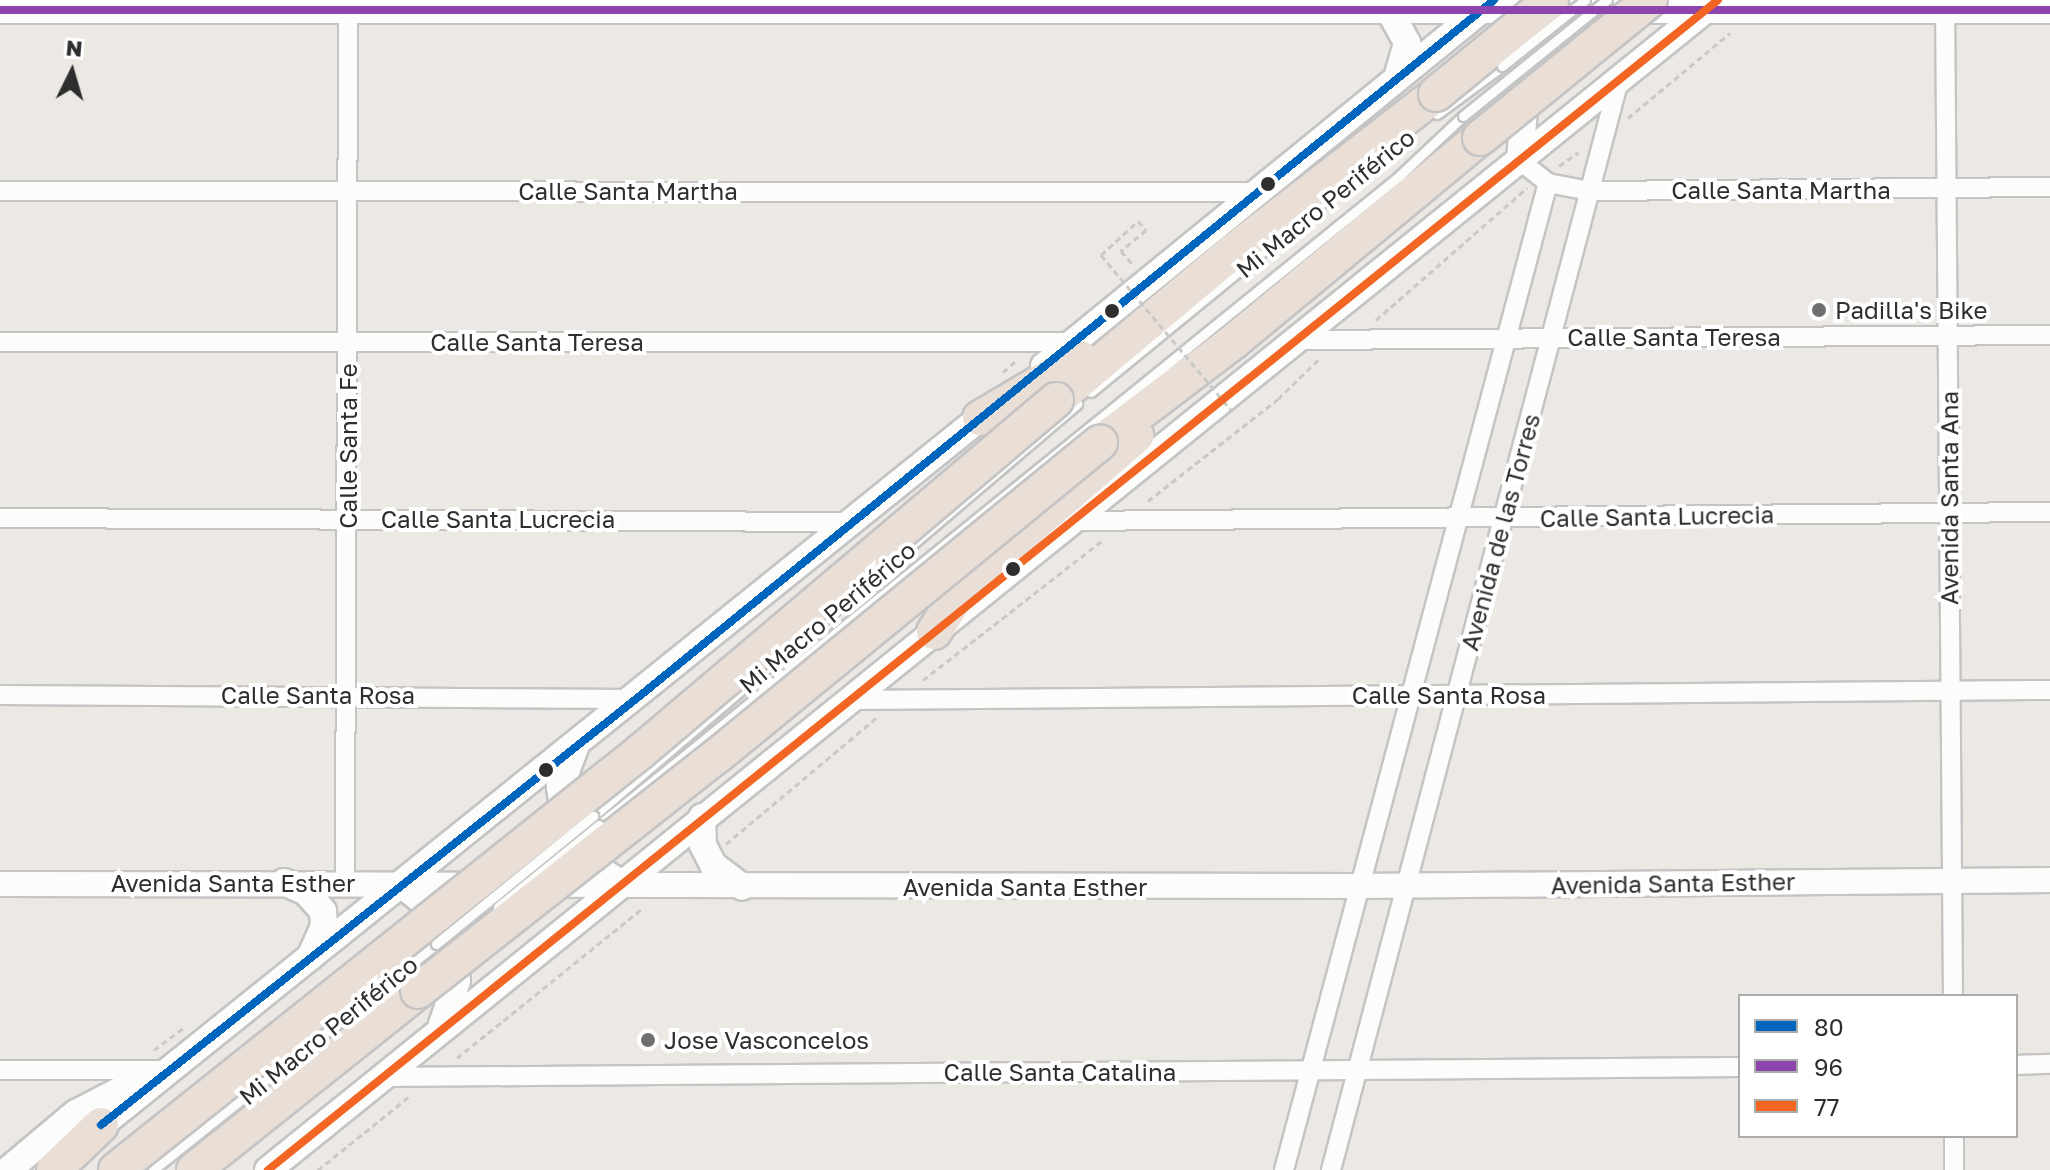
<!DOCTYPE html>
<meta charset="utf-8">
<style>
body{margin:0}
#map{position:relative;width:2050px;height:1170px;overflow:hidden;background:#ece8e4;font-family:"Golos Text",sans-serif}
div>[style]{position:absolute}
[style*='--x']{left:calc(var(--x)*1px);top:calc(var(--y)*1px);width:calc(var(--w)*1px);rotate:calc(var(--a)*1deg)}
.path>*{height:3px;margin-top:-1.5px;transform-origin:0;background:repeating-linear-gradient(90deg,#c9c9c8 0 6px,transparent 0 10px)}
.roads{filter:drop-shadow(2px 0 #c5c4c5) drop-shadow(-2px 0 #c5c4c5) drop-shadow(0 2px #c5c4c5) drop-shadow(0 -2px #c5c4c5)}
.service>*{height:9px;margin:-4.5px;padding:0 4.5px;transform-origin:4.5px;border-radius:4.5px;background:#fcfcfb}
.minor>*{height:18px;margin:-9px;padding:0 9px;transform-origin:9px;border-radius:9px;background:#fcfcfb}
.tertiary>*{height:24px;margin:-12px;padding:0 12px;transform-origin:12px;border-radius:12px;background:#fcfcfb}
.secondary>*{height:26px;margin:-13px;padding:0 13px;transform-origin:13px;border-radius:13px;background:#fcfcfb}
.motorway>*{height:34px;margin:-17px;padding:0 17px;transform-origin:17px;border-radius:17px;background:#eadfd6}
.path-bridge>*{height:3px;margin-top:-1.5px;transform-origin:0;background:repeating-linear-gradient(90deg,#c9c9c8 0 6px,transparent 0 10px)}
.bridges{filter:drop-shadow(2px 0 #c5c4c5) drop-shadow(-2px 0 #c5c4c5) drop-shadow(0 2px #c5c4c5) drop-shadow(0 -2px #c5c4c5)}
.service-bridge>*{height:9px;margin:-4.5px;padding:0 4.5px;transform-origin:4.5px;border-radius:4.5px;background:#fcfcfb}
.motorway-bridge>*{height:34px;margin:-17px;padding:0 17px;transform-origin:17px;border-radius:17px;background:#eadfd6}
.bus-1>*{height:8px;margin:-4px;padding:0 4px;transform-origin:4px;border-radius:4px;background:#0065bd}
.bus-2>*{height:8px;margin:-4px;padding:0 4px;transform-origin:4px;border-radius:4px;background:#8e44ad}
.bus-3>*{height:8px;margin:-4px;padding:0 4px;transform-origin:4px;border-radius:4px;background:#f26522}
.dots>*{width:22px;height:22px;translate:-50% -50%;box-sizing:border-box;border:4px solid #fff;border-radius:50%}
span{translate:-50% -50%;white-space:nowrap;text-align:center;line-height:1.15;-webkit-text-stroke:8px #fff;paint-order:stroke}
.street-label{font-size:24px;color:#2e2e2e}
.poi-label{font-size:24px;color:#2e2e2e}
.left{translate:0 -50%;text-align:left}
.legend{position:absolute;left:1738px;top:994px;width:280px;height:144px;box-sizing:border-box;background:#fff;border:2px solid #ababab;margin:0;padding:10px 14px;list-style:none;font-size:24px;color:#2e2e2e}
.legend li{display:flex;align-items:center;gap:16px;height:40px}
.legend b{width:40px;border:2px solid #ababab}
.north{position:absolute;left:32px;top:32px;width:80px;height:80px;-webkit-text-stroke:6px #fff;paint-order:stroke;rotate:5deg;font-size:22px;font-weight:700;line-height:32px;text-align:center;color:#2e2e2e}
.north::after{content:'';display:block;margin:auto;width:28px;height:36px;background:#2e2e2e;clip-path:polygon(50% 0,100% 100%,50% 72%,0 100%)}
</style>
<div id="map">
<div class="path">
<i style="--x:1628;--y:118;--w:133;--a:-39.8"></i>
<i style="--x:1559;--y:166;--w:24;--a:-35"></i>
<i style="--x:1101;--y:255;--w:50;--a:-42.6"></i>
<i style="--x:1138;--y:221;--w:12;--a:48"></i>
<i style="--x:1146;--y:230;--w:33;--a:140"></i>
<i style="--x:1121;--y:251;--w:18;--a:49"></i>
<i style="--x:1376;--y:320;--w:201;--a:-41.2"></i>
<i style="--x:1003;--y:372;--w:16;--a:-40"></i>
<i style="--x:1148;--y:501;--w:165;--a:-38.1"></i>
<i style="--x:1278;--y:399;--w:59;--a:-44.3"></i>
<i style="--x:923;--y:680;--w:228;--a:-37.9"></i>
<i style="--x:726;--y:844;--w:196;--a:-40"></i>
<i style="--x:154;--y:1050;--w:40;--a:-37"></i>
<i style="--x:457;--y:1058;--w:240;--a:-38.9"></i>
<i style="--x:318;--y:1170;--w:119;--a:-38.9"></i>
</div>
<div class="roads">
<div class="service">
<i style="--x:1437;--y:114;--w:81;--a:-36.4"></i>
<i style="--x:1091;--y:392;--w:297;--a:-39.3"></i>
<i style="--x:593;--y:816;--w:636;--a:-40.41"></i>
<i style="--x:599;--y:825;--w:1029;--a:-39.04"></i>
<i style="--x:1398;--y:177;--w:89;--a:-43.2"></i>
<i style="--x:153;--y:1170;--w:362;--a:-38.6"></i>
</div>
<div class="minor">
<i style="--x:1945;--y:0;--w:996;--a:89.54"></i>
<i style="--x:1520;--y:161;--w:36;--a:38"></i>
<i style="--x:1548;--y:183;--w:43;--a:10.8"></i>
<i style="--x:1590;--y:191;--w:460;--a:-0.5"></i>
<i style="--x:0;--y:191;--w:1256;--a:0.05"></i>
<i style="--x:1298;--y:340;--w:752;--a:-0.38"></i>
<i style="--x:0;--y:342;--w:1074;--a:0"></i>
<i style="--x:0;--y:518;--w:853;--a:0.27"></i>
<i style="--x:1072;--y:521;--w:978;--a:-0.53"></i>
<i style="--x:0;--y:695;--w:633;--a:0.36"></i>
<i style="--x:849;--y:700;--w:1201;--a:-0.48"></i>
<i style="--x:345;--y:882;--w:872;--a:-89.8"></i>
<i style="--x:2016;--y:1065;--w:34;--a:-2"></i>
<i style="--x:0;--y:1070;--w:165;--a:0"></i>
<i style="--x:382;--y:1077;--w:1358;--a:-0.42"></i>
<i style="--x:1954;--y:1136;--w:34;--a:90"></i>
<i style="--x:1284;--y:1170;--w:1022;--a:-75.03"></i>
<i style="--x:1331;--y:1170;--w:1127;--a:-75.2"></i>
</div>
<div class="tertiary">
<i style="--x:0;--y:884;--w:1360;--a:0.08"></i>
<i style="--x:1360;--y:886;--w:690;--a:-0.5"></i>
</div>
<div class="secondary">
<i style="--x:0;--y:10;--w:2050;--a:0"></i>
<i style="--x:1389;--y:10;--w:38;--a:61"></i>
<i style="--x:1407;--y:43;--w:36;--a:106"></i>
<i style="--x:1513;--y:23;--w:62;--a:78"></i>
<i style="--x:1526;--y:84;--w:77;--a:94.5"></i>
<i style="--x:1044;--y:366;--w:569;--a:-39.15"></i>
<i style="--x:575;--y:748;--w:42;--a:111"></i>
<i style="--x:560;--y:787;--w:44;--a:82.2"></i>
<i style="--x:566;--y:831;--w:30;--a:60"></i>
<i style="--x:581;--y:857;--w:47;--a:33.7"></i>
<i style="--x:702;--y:817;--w:28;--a:88"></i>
<i style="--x:703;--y:845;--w:22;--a:63"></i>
<i style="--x:713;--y:865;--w:36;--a:37"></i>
<i style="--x:284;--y:882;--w:24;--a:24"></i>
<i style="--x:306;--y:892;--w:25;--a:48"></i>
<i style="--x:323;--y:911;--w:15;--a:86"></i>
<i style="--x:324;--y:926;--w:34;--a:114"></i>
<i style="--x:401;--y:884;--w:46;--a:38.9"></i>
<i style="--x:437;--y:913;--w:29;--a:61"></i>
<i style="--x:451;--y:938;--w:43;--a:82.1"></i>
<i style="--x:457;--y:981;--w:46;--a:109.2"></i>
<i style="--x:101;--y:1125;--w:1147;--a:-38.81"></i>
<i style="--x:8;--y:1170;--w:89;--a:-40"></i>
<i style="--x:76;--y:1113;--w:68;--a:-27.3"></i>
<i style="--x:268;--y:1170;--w:1852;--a:-38.91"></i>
</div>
<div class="motorway">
<i style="--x:1056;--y:400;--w:234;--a:-40"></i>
<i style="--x:1235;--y:250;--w:254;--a:-37.8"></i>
<i style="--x:980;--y:418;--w:117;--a:-30.7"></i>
<i style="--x:1100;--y:443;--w:167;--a:-37.2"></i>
<i style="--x:1233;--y:342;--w:320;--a:-39.6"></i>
<i style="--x:934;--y:632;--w:56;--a:-57.4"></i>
<i style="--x:964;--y:585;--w:228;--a:-40.9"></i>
<i style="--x:54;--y:1170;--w:65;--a:-43.8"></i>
<i style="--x:194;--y:1170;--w:287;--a:-38.6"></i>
</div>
</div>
<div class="path-bridge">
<i style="--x:1101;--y:255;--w:204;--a:50"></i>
</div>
<div class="bridges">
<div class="service-bridge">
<i style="--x:1502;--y:66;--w:106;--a:-38.5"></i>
<i style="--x:1463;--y:116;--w:185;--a:-38.9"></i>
<i style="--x:498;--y:907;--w:130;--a:-39.1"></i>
<i style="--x:436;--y:944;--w:203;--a:-39.2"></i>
</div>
<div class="motorway-bridge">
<i style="--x:1436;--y:94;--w:149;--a:-39.3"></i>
<i style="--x:1480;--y:138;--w:219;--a:-39.1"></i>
<i style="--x:418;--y:991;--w:380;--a:-38.2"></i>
<i style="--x:717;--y:756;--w:495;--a:-39.3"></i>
<i style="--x:116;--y:1170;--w:670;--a:-38.58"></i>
<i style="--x:640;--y:752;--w:545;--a:-40.24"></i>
</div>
</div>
<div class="bus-1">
<i style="--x:101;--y:1125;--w:684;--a:-38.53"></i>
<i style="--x:636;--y:699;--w:1107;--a:-39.17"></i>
</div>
<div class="bus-2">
<i style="--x:0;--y:10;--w:2050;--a:0"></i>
</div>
<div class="bus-3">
<i style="--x:268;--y:1170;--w:1863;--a:-38.9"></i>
</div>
<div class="dots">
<i style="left:1268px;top:184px;background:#2e2e2e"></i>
<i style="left:1819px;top:310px;background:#706f6e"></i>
<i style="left:1112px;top:311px;background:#2e2e2e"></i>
<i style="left:1013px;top:569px;background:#2e2e2e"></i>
<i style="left:546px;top:770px;background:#2e2e2e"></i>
<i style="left:648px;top:1040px;background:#706f6e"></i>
</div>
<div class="street-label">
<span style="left:1781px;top:190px">Calle Santa Martha</span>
<span style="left:628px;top:191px">Calle Santa Martha</span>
<span style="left:1325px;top:203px;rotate:-39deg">Mi Macro Periférico</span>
<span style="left:1674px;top:337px">Calle Santa Teresa</span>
<span style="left:537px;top:342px">Calle Santa Teresa</span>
<span style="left:348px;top:446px;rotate:-90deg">Calle Santa Fe</span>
<span style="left:1949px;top:498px;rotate:-90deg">Avenida Santa Ana</span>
<span style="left:1657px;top:516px;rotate:-1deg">Calle Santa Lucrecia</span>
<span style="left:498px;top:519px">Calle Santa Lucrecia</span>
<span style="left:1500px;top:532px;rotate:-75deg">Avenida de las Torres</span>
<span style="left:827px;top:617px;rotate:-40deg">Mi Macro Periférico</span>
<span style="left:318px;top:695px">Calle Santa Rosa</span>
<span style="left:1449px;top:695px">Calle Santa Rosa</span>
<span style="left:233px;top:883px">Avenida Santa Esther</span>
<span style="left:1673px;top:883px;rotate:-1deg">Avenida Santa Esther</span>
<span style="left:1025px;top:887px">Avenida Santa Esther</span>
<span style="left:328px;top:1030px;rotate:-39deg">Mi Macro Periférico</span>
<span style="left:1060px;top:1072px">Calle Santa Catalina</span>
</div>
<div class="poi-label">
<span class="left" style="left:1835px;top:310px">Padilla's Bike</span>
<span class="left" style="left:664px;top:1040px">Jose Vasconcelos</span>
</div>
<ul class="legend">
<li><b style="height:10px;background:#0065bd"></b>80</li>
<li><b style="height:10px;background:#8e44ad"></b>96</li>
<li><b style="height:10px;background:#f26522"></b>77</li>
</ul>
<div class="north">N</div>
</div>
